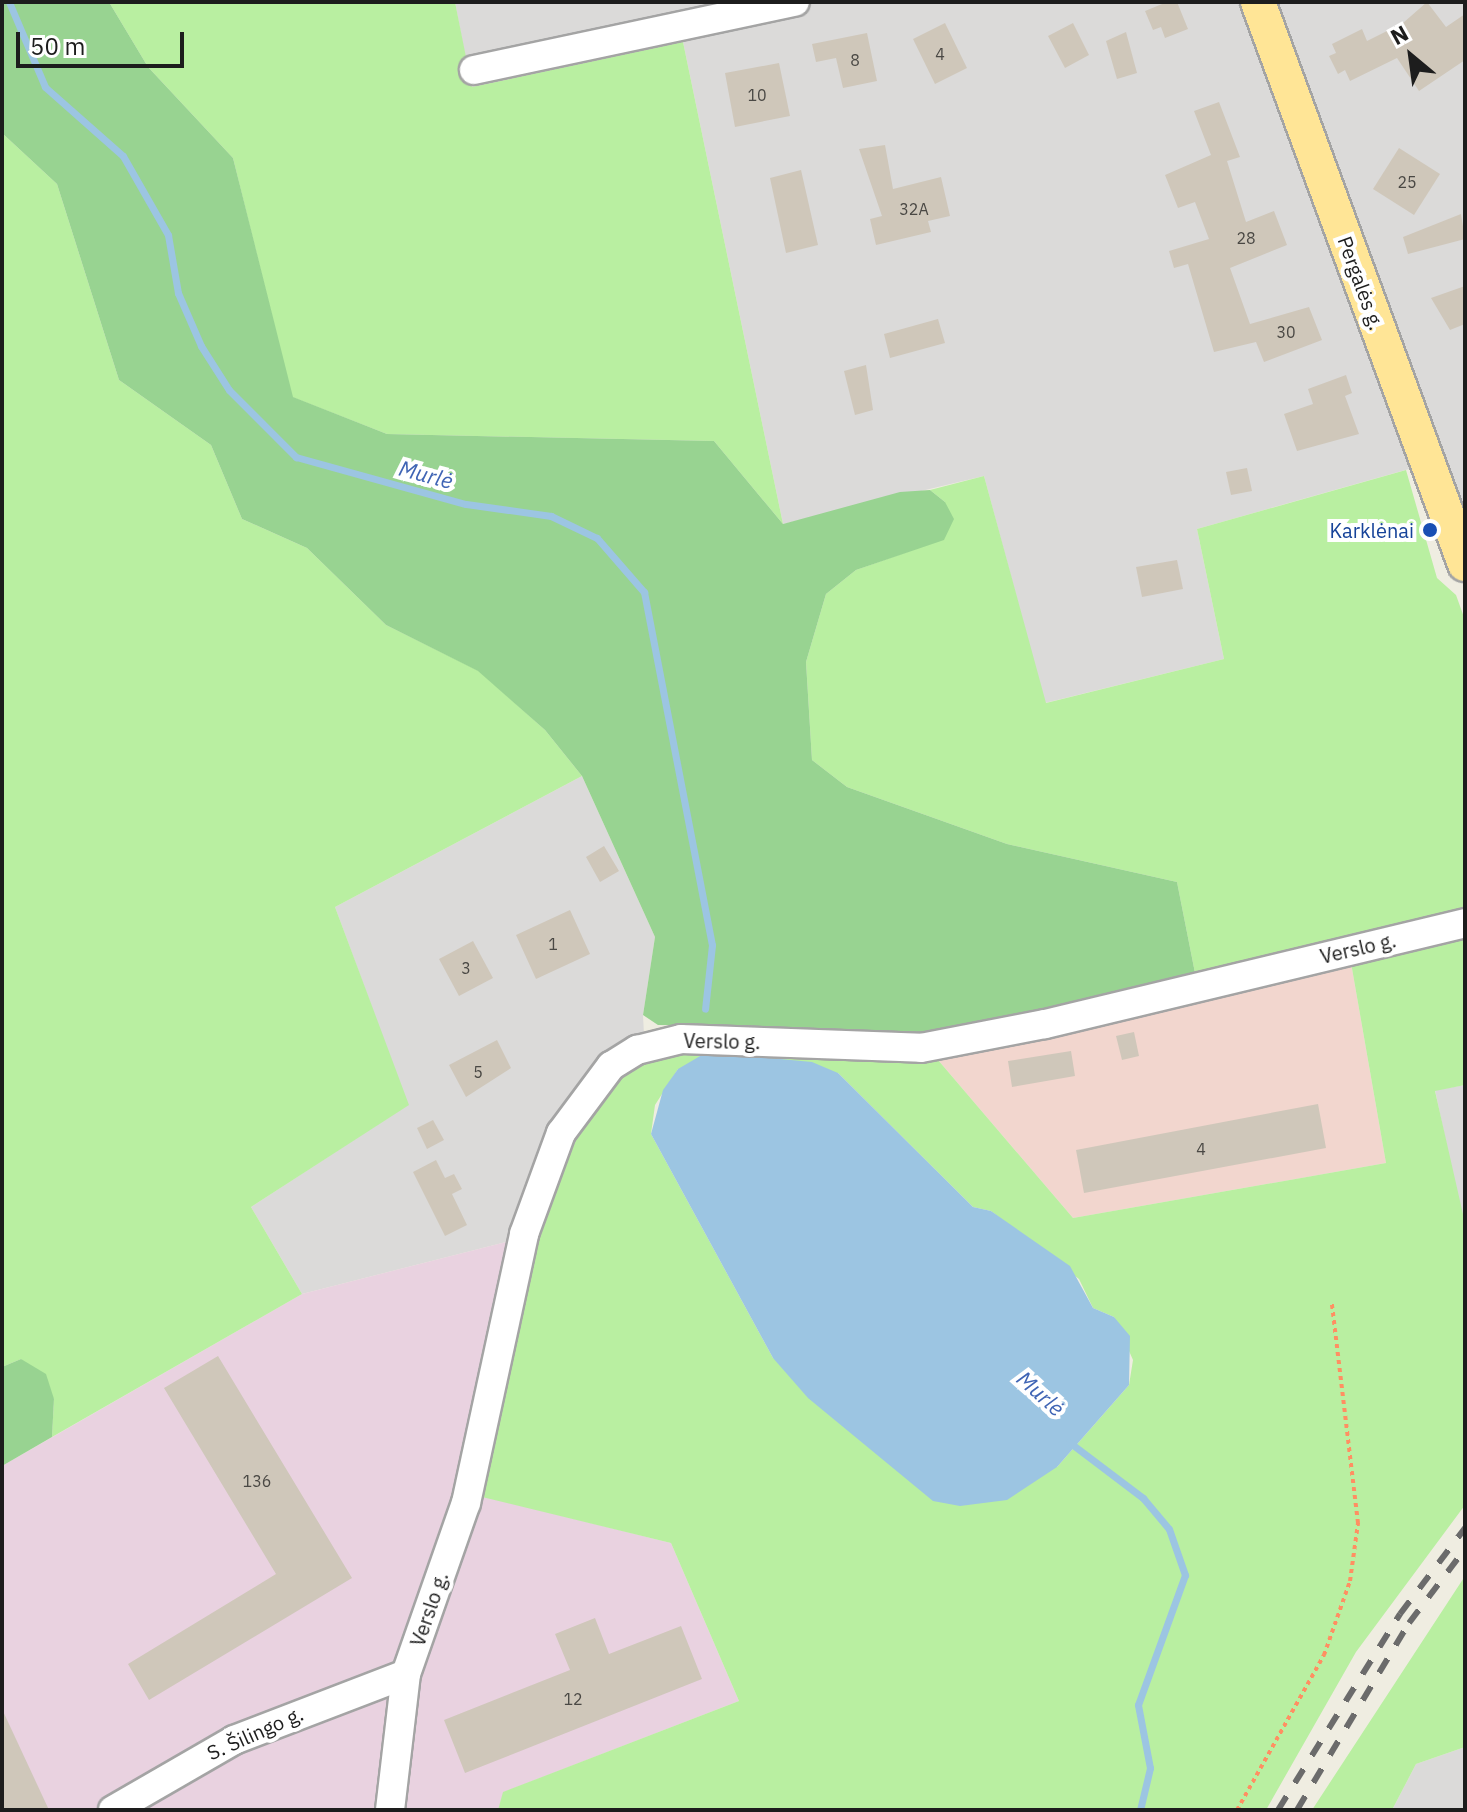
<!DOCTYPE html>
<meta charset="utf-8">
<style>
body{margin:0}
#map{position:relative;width:1467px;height:1812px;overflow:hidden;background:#efede1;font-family:"IBM Plex Sans",sans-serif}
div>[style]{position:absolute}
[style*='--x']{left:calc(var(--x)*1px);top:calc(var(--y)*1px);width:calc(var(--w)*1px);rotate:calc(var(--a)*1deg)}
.residential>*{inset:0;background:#dbdad9}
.commercial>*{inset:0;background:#f2d6ce}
.industrial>*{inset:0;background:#e9d2e0}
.grass>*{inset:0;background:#b9efa1}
.forest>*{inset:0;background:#98d391}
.water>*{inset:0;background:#9cc5e2}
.stream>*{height:7px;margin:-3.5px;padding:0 3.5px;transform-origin:3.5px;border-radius:3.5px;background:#9cc5e2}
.building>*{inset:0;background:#cfc7ba}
.path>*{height:4px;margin-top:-2px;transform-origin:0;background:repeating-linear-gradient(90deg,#ff8f62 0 4px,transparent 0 8px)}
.roads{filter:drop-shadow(2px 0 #a4a4a4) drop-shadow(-2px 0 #a4a4a4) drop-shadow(0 2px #a4a4a4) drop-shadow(0 -2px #a4a4a4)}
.minor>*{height:28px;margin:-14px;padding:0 14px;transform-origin:14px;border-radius:14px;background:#fff}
.major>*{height:34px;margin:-17px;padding:0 17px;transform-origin:17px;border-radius:17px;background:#ffe596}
.rail>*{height:6px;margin-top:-3px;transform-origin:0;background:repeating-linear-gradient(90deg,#6b6b6b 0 16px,transparent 0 32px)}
.dots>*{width:22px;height:22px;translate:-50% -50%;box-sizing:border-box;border:4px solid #fff;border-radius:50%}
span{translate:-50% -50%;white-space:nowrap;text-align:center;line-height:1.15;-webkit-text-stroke:8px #fff;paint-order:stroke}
.number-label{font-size:16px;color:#4a4844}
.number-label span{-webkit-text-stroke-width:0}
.street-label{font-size:20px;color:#1d1d1d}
.transit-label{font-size:20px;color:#164399}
.right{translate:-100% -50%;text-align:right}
.water-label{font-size:22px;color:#4065b5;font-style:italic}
.frame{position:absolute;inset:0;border:4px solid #1d1d1d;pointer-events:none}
.north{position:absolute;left:1371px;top:16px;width:80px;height:80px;-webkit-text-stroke:6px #fff;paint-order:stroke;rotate:331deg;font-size:22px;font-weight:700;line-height:32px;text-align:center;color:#1d1d1d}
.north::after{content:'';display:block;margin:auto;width:28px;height:36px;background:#1d1d1d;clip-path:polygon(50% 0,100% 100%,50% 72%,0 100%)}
.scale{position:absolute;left:16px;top:32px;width:168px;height:36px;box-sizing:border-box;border:4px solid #1d1d1d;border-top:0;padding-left:10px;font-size:24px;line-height:28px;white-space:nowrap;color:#1d1d1d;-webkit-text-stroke:6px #fff;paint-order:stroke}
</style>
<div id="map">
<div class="residential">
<i style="clip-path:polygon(455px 2px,1248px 2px,1416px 467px,1197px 529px,1224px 659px,1045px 703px,984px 476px,783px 524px,683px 42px,471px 87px)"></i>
<i style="clip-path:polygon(1271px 2px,1465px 2px,1465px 526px)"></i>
<i style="clip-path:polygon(582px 776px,655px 937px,643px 1015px,645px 1055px,537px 1234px,302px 1294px,251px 1207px,408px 1105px,335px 907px)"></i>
<i style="clip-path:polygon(1465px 1085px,1465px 1223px,1463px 1223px,1435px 1090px)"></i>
<i style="clip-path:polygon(1465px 1747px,1465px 1810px,1392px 1810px,1416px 1764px)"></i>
</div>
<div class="commercial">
<i style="clip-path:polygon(1350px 957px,1386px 1163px,1073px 1218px,938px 1060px)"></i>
</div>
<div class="industrial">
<i style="clip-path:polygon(537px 1234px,478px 1495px,671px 1543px,739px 1701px,504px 1792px,498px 1810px,2px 1810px,2px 1466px,302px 1294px)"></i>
</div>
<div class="grass">
<i style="clip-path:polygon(109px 2px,455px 2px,472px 87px,683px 42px,783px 524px,714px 441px,387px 434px,292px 397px,233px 158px,148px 67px)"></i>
<i style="clip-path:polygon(2px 133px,57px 184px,119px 380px,211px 445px,242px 519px,307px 548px,386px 625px,479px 671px,545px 730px,582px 776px,335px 907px,409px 1105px,251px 1207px,302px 1294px,52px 1437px,54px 1399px,21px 1359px,2px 1367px)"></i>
<i style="clip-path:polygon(1406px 470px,1437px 578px,1456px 595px,1465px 620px,1465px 908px,1195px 973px,1177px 882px,1007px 844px,847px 787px,812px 760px,806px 662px,826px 594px,856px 570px,944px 539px,945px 502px,930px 490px,984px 476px,1046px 703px,1224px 659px,1197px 529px)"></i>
<i style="clip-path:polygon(evenodd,1465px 933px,1465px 1085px,1435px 1091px,1465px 1223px,1465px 1505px,1356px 1652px,1266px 1810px,498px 1810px,503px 1792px,739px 1701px,671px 1543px,478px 1496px,537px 1234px,585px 1118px,611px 1082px,667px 1048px,938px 1060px,1073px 1218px,1386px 1163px,1350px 957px,1465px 933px,678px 1069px,838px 1073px,973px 1207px,991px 1211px,1079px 1279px,1093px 1308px,1114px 1317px,1133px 1360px,1129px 1385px,1057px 1467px,773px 1358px,651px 1134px,655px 1105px,678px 1069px)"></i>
<i style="clip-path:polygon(1465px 1576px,1465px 1747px,1416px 1764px,1392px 1810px,1312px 1810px)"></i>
</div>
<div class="forest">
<i style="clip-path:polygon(2px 2px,109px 2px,148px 67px,233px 158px,293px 397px,387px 434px,714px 441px,783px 524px,900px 492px,930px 490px,945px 502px,954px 519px,944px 540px,856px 570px,826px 594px,806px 662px,812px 760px,847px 787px,1007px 844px,1177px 882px,1195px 973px,966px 1028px,888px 1038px,755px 1026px,658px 1025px,643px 1015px,655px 937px,582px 776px,545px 730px,478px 671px,386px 625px,307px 548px,242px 519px,211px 445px,119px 380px,57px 184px,2px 133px)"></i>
<i style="clip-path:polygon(21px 1359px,46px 1374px,54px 1399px,52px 1437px,2px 1466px,2px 1367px)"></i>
</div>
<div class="water">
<i style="clip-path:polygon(707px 1052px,812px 1062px,838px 1073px,973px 1207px,991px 1211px,1070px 1266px,1093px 1308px,1114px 1317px,1130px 1336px,1129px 1385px,1057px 1467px,1007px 1500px,960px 1506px,933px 1501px,808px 1398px,773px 1358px,651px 1134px,663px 1090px,678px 1069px)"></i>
</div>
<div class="stream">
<i style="--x:9;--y:2;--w:92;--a:67"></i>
<i style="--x:45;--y:87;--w:104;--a:41.5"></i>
<i style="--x:123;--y:156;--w:91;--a:60.3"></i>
<i style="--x:168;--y:235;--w:59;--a:80.2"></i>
<i style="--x:178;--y:293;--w:58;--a:66.5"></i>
<i style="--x:201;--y:346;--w:52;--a:57.5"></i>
<i style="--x:229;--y:390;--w:95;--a:45"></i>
<i style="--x:296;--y:457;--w:176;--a:15.5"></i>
<i style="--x:466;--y:504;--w:86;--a:8"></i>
<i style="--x:551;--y:516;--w:51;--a:25.6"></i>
<i style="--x:597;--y:538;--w:72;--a:49"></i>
<i style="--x:644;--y:592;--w:359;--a:79.1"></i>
<i style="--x:712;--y:945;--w:64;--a:96.2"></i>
<i style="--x:1069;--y:1442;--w:93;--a:37.1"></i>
<i style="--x:1143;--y:1498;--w:40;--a:50"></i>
<i style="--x:1169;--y:1529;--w:49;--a:70.8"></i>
<i style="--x:1185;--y:1575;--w:138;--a:109.9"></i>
<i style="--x:1138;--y:1705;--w:64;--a:79.2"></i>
<i style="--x:1150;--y:1768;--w:43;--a:103.4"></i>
</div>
<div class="building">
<i style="clip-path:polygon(1167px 2px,1177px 2px,1188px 29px,1165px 38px,1161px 27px,1153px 30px,1145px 11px)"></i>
<i style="clip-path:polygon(1427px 2px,1446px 27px,1465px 14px,1465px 60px,1419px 91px,1397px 58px,1350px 81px,1345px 70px,1338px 74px,1329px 56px,1336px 53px,1332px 44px,1362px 29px,1367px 41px,1403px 23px)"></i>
<i style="clip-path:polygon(945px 23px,967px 68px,935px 84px,913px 39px)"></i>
<i style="clip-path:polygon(1073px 23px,1089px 55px,1065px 68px,1048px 36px)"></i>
<i style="clip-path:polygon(1126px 32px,1137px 73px,1117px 79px,1106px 41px)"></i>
<i style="clip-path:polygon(867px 33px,877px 81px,843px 88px,836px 58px,816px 62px,812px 44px)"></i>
<i style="clip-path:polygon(779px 63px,790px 116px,735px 127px,725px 73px)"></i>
<i style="clip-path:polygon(1219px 102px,1240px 157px,1227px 161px,1246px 222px,1274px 211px,1287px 245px,1230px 268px,1250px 324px,1309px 307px,1322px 340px,1264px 362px,1256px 342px,1214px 352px,1188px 264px,1174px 268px,1169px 251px,1209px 239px,1195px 202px,1178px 208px,1165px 175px,1211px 155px,1194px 111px)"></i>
<i style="clip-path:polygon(885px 145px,893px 189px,941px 177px,950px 216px,928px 221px,931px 232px,876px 245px,870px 219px,882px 216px,859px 149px)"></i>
<i style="clip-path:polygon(1399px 148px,1440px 174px,1414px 215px,1373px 189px)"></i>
<i style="clip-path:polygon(801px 170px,818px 245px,786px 253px,770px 178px)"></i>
<i style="clip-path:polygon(1461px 214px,1465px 239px,1408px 254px,1403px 237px)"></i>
<i style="clip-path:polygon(1465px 286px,1465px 324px,1450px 330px,1431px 298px)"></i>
<i style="clip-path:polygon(938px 319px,945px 343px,890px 358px,884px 334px)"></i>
<i style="clip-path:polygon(866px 365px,873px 410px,855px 415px,844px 371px)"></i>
<i style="clip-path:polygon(1346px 375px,1352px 393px,1345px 396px,1359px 434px,1297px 451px,1284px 414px,1313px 404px,1308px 389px)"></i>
<i style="clip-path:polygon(1247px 468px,1252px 491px,1231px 495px,1226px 472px)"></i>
<i style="clip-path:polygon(1177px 560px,1183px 589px,1142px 597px,1136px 567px)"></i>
<i style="clip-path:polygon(604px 846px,619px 871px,600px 882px,586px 857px)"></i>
<i style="clip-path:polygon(570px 910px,590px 954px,536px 979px,516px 935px)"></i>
<i style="clip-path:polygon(473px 941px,493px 978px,459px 996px,439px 959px)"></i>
<i style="clip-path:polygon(1134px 1032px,1139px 1056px,1122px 1060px,1116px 1036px)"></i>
<i style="clip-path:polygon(497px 1040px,511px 1068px,466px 1097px,449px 1065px)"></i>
<i style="clip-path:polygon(1071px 1051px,1075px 1076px,1012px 1087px,1008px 1061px)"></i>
<i style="clip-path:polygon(1318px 1104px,1326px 1148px,1084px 1193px,1076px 1150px)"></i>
<i style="clip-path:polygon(433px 1120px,444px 1140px,427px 1149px,417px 1128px)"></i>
<i style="clip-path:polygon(436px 1160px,445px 1178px,454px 1174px,462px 1189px,452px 1194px,467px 1225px,445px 1236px,413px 1172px)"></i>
<i style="clip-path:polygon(218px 1356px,352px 1578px,149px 1700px,128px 1664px,276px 1574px,164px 1388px)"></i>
<i style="clip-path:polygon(595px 1618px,609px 1654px,681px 1626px,702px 1679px,465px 1773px,444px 1720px,570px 1670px,555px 1634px)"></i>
<i style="clip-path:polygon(2px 1709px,49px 1810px,2px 1810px)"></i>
</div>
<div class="path">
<i style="--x:1237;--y:1810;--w:178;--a:-60.7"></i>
<i style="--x:1324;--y:1655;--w:78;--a:-70.6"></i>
<i style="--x:1350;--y:1581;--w:59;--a:-82.1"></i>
<i style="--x:1358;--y:1523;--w:221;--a:-96.8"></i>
</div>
<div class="roads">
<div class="minor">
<i style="--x:474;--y:70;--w:328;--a:-12"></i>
<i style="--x:113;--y:1810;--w:140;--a:-30"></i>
<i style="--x:234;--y:1740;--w:184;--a:-21"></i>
<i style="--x:390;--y:1810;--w:137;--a:-83.3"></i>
<i style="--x:406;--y:1674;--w:181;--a:-70.7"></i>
<i style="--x:466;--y:1503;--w:275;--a:-77.8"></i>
<i style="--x:524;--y:1234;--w:108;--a:-69.9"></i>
<i style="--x:561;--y:1133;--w:84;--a:-53.3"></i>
<i style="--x:611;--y:1066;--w:31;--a:-32"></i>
<i style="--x:637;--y:1050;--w:45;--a:-14"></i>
<i style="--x:681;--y:1039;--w:240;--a:2.1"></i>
<i style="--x:921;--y:1048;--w:126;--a:-11"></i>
<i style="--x:1045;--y:1024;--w:432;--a:-13.5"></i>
</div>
<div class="major">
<i style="--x:1258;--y:2;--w:599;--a:69.78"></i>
</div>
</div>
<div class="rail">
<i style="--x:1278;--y:1810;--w:231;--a:-58.1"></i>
<i style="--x:1400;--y:1614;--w:108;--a:-52.9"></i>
<i style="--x:1297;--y:1810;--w:218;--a:-59.1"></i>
<i style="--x:1409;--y:1623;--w:93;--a:-52.9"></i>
</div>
<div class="dots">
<i style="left:1430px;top:530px;background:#1a4fb4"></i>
</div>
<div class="number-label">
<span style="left:940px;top:54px">4</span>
<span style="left:855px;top:60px">8</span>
<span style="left:757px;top:95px">10</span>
<span style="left:1407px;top:182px">25</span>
<span style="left:914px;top:209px">32A</span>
<span style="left:1246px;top:238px">28</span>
<span style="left:1286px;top:332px">30</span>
<span style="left:553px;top:944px">1</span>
<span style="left:466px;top:968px">3</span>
<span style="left:478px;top:1072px">5</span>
<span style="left:1201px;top:1149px">4</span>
<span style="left:257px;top:1481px">136</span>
<span style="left:573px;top:1699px">12</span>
</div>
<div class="street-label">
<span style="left:1361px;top:283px;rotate:70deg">Pergalės g.</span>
<span style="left:1358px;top:948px;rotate:-13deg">Verslo g.</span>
<span style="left:722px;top:1041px;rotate:1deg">Verslo g.</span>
<span style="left:429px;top:1609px;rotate:-71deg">Verslo g.</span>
<span style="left:255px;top:1733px;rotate:-24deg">S. Šilingo g.</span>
</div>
<div class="transit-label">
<span class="right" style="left:1414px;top:530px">Karklėnai</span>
</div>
<div class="water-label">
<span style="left:426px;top:474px;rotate:15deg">Murlė</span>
<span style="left:1041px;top:1393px;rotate:42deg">Murlė</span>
</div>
<div class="frame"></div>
<div class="north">N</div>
<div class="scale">50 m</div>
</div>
